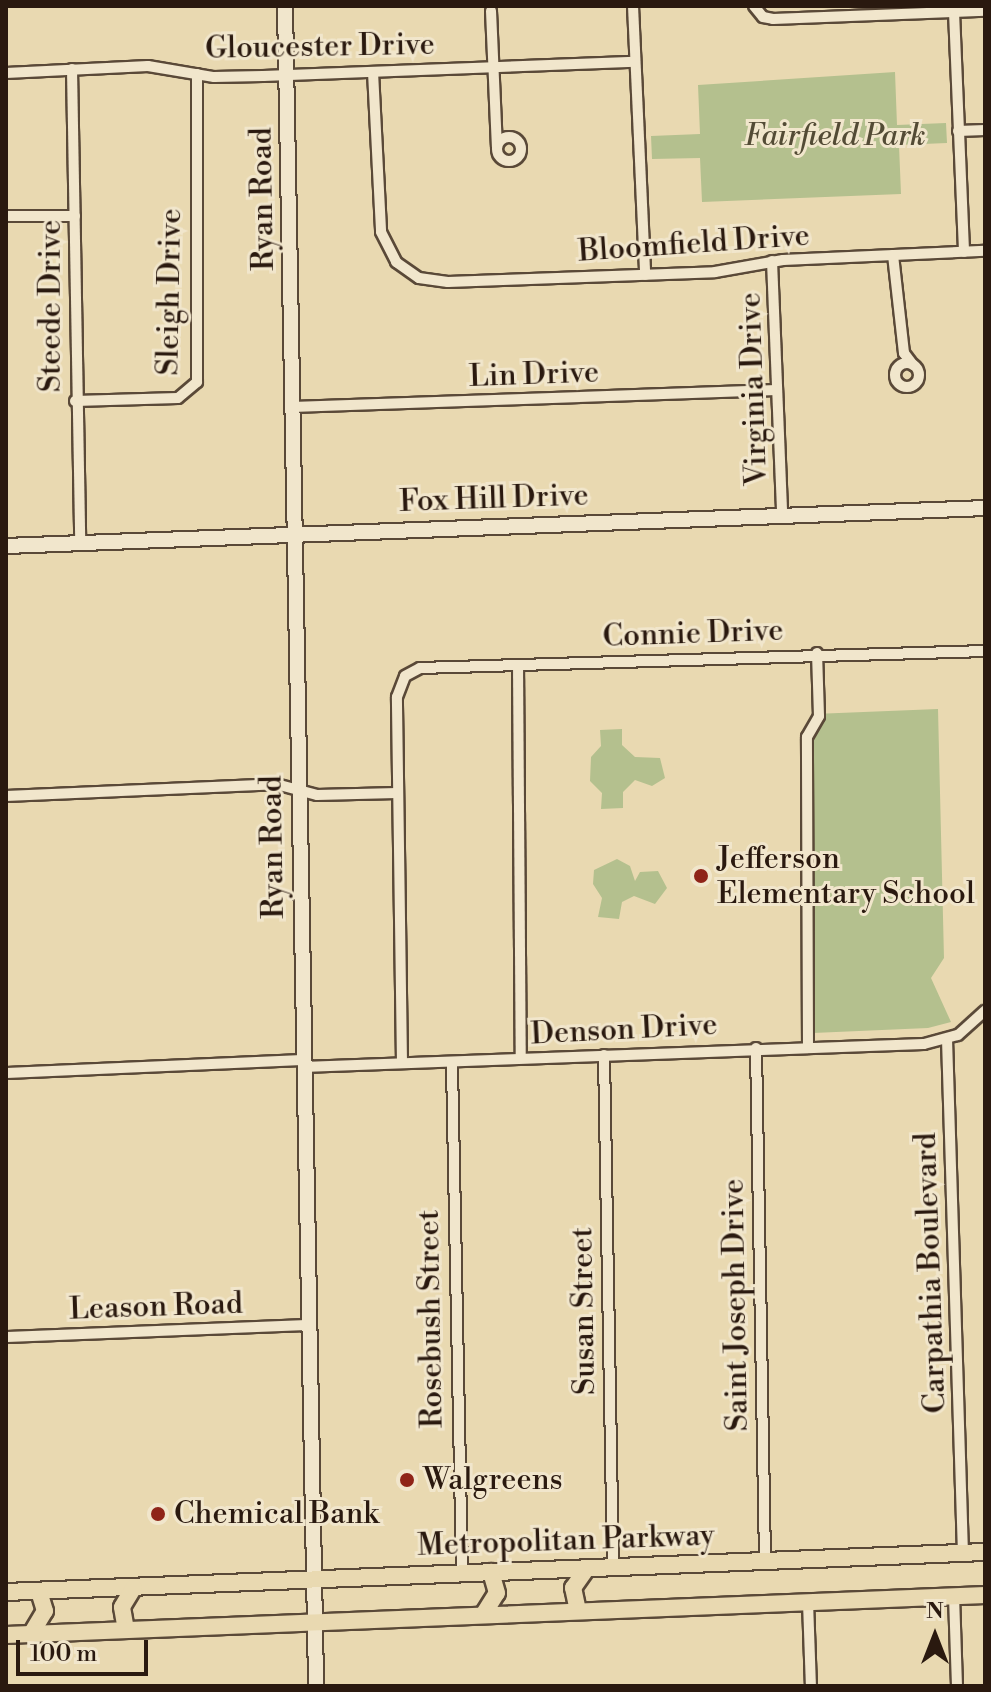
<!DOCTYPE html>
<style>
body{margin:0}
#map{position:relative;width:991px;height:1692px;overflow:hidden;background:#e9d9b1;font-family:"Libre Bodoni",serif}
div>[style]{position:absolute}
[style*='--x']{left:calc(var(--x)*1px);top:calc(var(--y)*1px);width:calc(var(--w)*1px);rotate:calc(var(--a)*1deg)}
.green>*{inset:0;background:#b4c08e}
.roads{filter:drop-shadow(2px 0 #5a4938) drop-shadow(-2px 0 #5a4938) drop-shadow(0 2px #5a4938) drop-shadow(0 -2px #5a4938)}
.street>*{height:10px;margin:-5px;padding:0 5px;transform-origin:5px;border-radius:5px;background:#f1e6cc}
.street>.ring{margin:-5px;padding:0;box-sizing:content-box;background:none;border:10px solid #f1e6cc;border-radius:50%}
.secondary>*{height:14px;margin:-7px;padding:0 7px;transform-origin:7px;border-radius:7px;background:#f1e6cc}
.primary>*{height:16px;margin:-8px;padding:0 8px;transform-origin:8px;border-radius:8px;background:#e9d9b1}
.dots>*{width:22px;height:22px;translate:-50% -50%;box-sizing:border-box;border:4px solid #f1e6cc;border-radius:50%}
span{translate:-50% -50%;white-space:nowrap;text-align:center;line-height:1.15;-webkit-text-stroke:6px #f1e6cc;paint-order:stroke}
.street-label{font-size:30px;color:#2a190f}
.park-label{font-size:30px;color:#534b35;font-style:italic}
.poi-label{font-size:30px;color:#2a190f}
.left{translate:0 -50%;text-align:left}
.frame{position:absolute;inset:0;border:8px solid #2a190f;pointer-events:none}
.north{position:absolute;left:895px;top:1596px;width:80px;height:80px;-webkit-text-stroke:6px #f1e6cc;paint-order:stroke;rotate:0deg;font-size:22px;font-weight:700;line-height:32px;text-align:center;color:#2a190f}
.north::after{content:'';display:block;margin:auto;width:28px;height:36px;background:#2a190f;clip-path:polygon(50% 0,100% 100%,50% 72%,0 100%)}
.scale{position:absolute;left:16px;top:1640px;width:132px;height:36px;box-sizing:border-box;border:4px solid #2a190f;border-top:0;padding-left:10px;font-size:24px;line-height:28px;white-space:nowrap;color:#2a190f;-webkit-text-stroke:6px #f1e6cc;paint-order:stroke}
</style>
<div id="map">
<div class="green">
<i style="clip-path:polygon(895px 72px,897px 125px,946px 123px,947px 143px,899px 145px,901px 194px,702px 202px,700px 158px,652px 159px,651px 136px,700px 134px,698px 85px)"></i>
<i style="clip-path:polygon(938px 709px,944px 958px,931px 978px,951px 1022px,928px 1028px,813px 1033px,814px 714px)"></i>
<i style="clip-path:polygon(622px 729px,622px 745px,635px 757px,660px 758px,665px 778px,652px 786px,635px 780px,623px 792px,623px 808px,601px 809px,602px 793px,590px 781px,591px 757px,601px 746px,600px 730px)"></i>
<i style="clip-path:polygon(617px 859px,630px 866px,635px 881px,640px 872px,658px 871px,667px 888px,655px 904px,634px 896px,622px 902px,619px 919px,598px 917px,602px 898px,593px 884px,594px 870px)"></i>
</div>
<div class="roads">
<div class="street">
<i style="--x:633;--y:6;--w:269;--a:87.4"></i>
<i style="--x:754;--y:6;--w:14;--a:51"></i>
<i style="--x:763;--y:17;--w:10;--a:11"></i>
<i style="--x:773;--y:19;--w:212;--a:-2.2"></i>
<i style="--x:491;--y:11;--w:136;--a:87.5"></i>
<i style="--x:954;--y:12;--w:240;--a:87.6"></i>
<i style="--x:72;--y:69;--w:474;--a:89"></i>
<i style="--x:373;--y:72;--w:160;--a:87.1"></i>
<i style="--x:381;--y:232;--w:34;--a:63"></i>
<i style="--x:396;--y:262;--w:28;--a:35"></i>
<i style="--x:419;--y:278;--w:29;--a:8"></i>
<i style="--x:448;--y:282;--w:267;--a:-2.1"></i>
<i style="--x:715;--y:272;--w:69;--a:-10"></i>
<i style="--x:783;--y:260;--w:202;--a:-2.6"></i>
<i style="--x:6;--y:73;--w:142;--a:-2.8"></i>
<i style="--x:148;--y:66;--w:67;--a:9.5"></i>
<i style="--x:214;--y:77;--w:49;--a:-1.2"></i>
<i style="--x:263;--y:76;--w:372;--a:-2.2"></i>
<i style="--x:958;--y:131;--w:27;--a:-2"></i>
<i class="ring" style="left:497px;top:137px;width:14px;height:14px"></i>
<i style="--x:6;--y:216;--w:69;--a:0"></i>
<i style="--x:893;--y:255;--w:99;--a:83.6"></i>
<i style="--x:904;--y:353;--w:15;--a:53"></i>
<i style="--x:772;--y:261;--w:254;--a:87.7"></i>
<i class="ring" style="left:895px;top:363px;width:14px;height:14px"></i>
<i style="--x:75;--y:401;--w:103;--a:-1.7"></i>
<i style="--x:178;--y:398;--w:25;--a:-40"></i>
<i style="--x:197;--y:382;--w:308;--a:-90"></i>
<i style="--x:292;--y:407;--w:485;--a:-2"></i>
<i style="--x:518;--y:665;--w:393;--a:89.6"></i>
<i style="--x:6;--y:796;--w:270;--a:-2.5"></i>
<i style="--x:276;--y:784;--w:42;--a:15"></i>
<i style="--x:317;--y:795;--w:80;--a:-1.4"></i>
<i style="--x:947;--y:1039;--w:514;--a:88.22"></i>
<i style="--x:808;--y:1044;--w:307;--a:-90.2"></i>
<i style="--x:807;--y:737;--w:24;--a:-60"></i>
<i style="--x:819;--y:716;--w:63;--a:-91.8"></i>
<i style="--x:756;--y:1048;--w:513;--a:88.99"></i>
<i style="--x:604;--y:1055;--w:512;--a:88.99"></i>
<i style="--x:402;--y:1063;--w:366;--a:-90.8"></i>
<i style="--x:397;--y:697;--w:22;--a:-69"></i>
<i style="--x:405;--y:676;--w:17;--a:-28"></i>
<i style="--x:420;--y:668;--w:565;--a:-1.72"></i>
<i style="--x:452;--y:1065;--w:508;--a:88.87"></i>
<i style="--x:303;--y:1067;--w:621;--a:-2.12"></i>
<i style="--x:924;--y:1044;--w:35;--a:-15"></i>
<i style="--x:958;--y:1035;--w:36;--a:-42"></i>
<i style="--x:6;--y:1073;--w:297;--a:-2.5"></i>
<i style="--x:6;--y:1337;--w:302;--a:-2.3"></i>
<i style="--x:954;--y:1596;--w:90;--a:88.1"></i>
<i style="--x:808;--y:1602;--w:84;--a:88"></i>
</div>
<div class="secondary">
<i style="--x:285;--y:6;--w:1680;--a:88.94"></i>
<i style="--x:6;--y:546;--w:980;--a:-2.22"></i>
</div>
<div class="primary">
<i style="--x:6;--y:1592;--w:980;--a:-2.34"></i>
<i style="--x:578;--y:1611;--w:24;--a:-102"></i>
<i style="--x:573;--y:1588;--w:24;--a:-55"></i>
<i style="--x:483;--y:1615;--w:26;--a:-58"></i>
<i style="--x:497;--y:1593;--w:22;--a:-106"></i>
<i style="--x:126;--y:1630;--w:23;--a:-100"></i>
<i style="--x:122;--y:1607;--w:23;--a:-59"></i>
<i style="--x:31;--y:1634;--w:27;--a:-59"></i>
<i style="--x:45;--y:1611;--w:21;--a:-107"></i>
<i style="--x:6;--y:1635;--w:980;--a:-2.34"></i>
</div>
</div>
<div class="dots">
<i style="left:701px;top:876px;background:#8f2418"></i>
<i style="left:407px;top:1480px;background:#8f2418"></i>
<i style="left:158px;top:1514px;background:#8f2418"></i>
</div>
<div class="street-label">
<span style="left:320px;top:47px;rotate:-1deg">Gloucester Drive</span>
<span style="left:263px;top:199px;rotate:-91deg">Ryan Road</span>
<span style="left:694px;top:244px;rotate:-4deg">Bloomfield Drive</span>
<span style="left:170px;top:292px;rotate:-89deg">Sleigh Drive</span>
<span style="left:51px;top:306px;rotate:-90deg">Steede Drive</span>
<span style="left:534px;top:375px;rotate:-2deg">Lin Drive</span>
<span style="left:754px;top:389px;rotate:-92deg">Virginia Drive</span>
<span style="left:494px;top:499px;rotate:-2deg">Fox Hill Drive</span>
<span style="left:693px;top:634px;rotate:-2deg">Connie Drive</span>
<span style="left:273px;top:847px;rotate:-91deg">Ryan Road</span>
<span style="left:624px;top:1030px;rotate:-3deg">Denson Drive</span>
<span style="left:931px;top:1273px;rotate:-92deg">Carpathia Boulevard</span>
<span style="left:736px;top:1305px;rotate:-91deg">Saint Joseph Drive</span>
<span style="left:156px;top:1307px;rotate:-2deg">Leason Road</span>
<span style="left:584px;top:1311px;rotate:-91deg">Susan Street</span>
<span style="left:431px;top:1319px;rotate:-91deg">Rosebush Street</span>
<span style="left:566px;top:1541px;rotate:-2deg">Metropolitan Parkway</span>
</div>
<div class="park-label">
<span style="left:835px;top:136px">Fairfield Park</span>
</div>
<div class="poi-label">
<span class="left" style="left:717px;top:876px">Jefferson<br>Elementary School</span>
<span class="left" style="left:423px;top:1480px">Walgreens</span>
<span class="left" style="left:174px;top:1514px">Chemical Bank</span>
</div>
<div class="frame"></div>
<div class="north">N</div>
<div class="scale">100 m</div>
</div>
